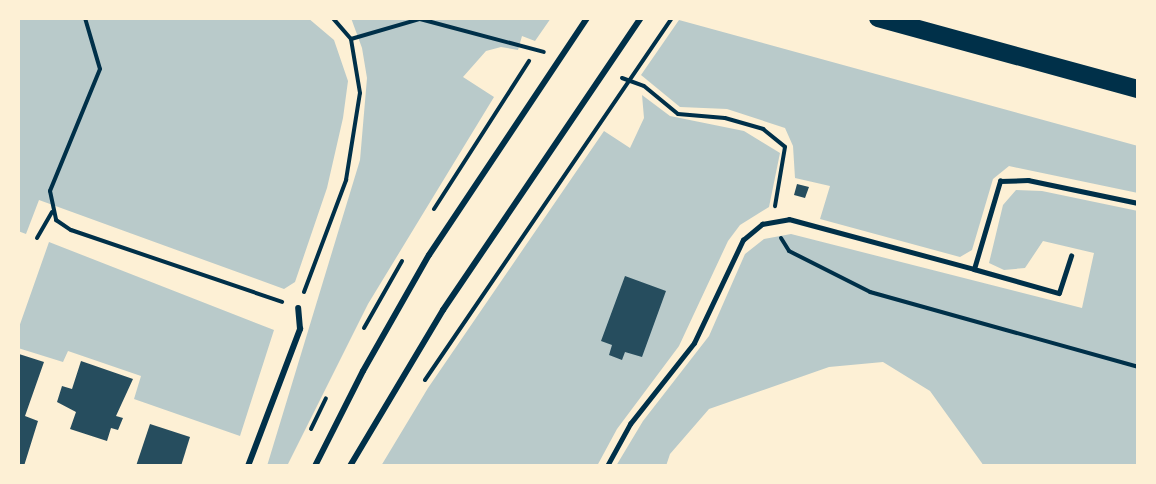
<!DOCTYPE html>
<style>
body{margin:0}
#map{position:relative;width:1156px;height:484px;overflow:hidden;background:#fdf0d5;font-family:"Varela Round",sans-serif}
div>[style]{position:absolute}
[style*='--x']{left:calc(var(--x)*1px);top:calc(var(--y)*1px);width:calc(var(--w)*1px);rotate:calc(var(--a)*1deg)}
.green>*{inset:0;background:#b9caca}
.building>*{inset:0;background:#264d5e}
.path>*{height:4px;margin:-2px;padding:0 2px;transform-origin:2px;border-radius:2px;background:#003049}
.service>*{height:4.5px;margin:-2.25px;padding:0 2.25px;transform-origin:2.25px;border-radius:2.25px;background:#003049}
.minor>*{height:6px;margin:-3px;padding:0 3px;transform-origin:3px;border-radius:3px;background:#003049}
.motorway>*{height:18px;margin:-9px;padding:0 9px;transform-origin:9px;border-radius:9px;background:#003049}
span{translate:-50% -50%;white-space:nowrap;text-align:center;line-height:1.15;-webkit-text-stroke:4.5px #fdf0d5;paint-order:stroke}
.frame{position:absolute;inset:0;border:20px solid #fdf0d5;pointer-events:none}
</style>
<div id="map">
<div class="green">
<i style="clip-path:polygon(18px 18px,308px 18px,334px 40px,348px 81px,343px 118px,327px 188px,295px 282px,284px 289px,39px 200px,26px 234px,18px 231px)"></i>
<i style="clip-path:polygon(351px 18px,551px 18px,535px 41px,522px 36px,518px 50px,501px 47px,486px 51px,463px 77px,494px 97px,368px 304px,287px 466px,267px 466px,360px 160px,367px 78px,362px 48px)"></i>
<i style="clip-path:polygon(679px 20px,1138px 146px,1138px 193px,1009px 166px,993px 179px,972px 250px,960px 257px,820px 219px,830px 186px,795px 178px,793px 146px,785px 128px,727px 109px,680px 107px,641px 75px)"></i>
<i style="clip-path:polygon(642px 95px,670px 116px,744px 131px,780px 153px,769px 207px,740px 225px,728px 241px,679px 346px,617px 429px,597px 466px,381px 466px,428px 388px,604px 131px,630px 148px,644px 118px)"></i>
<i style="clip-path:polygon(1016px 190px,1042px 191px,1138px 211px,1138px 466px,984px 466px,930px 391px,883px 362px,829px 367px,709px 409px,670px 454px,666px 466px,616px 466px,643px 421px,709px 336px,745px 254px,764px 239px,791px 234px,1082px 308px,1094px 253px,1043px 241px,1025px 268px,1004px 270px,989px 263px,1003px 205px)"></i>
<i style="clip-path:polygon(49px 242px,274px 330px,240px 436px,134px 399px,141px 376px,68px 351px,63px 362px,18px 348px,18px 330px)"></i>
</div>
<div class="building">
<i style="clip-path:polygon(797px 184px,809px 187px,805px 198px,794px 195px)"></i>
<i style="clip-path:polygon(625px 276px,666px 291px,642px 357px,625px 352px,622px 360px,609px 355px,612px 345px,601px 341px)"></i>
<i style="clip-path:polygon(19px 354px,44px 362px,25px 416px,38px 421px,24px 466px,18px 466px)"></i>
<i style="clip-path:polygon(81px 361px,133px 379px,116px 416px,123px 418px,118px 430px,111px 428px,107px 441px,70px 429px,76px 412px,57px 402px,62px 386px,72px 389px)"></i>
<i style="clip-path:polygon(150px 424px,190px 437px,181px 466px,136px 466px)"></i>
</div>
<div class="path">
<i style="--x:85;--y:18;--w:53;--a:73.6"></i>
<i style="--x:100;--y:69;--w:132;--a:112.3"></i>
<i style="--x:50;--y:191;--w:30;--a:78"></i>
<i style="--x:56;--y:220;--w:18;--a:34"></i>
<i style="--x:71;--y:230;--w:223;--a:18.8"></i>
<i style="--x:351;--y:39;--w:72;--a:-16.2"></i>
<i style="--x:420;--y:19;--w:128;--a:14.9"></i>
<i style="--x:622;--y:78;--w:23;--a:20"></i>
<i style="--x:644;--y:86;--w:44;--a:39.5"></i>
<i style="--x:678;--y:114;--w:47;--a:4.9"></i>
<i style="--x:725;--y:118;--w:40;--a:16"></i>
<i style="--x:763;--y:129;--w:28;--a:39"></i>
<i style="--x:785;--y:147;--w:60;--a:99.6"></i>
<i style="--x:434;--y:209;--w:176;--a:-57.3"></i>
<i style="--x:37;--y:238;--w:30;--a:-60"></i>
<i style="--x:781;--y:238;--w:15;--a:58"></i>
<i style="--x:789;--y:251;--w:91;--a:26.8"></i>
<i style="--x:870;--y:292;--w:278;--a:15.6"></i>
<i style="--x:304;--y:292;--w:120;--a:-69.4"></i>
<i style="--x:346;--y:180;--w:88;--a:-80.9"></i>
<i style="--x:360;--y:93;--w:55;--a:-99.5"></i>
<i style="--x:351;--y:39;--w:28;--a:-131"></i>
<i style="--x:364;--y:328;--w:77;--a:-60.4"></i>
<i style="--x:425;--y:380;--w:438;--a:-55.7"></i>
<i style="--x:311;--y:429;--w:34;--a:-64"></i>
</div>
<div class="service">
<i style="--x:974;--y:269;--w:88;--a:15.8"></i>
<i style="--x:1059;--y:293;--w:39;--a:-72"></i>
<i style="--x:607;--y:466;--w:48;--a:-61.3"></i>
<i style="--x:630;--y:424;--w:103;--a:-51.7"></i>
<i style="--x:694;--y:343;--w:114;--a:-64.6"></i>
<i style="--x:743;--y:240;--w:25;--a:-40"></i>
<i style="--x:762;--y:224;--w:27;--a:-10"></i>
<i style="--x:789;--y:219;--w:192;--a:15.1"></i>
<i style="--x:974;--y:269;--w:92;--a:-73.5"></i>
<i style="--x:1000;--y:181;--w:28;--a:-2"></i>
<i style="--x:1028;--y:180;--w:112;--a:11.8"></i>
</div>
<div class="minor">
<i style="--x:248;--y:466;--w:147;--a:-69.2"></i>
<i style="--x:300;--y:329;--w:21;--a:-95"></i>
<i style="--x:315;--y:466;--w:106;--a:-63.2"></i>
<i style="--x:363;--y:371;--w:133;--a:-60.4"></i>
<i style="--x:429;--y:255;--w:285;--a:-56.3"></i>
<i style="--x:350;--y:466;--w:182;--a:-59.2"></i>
<i style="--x:443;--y:310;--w:353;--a:-55.9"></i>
</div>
<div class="motorway">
<i style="--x:878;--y:18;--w:270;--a:15.3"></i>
</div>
<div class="frame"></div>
</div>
